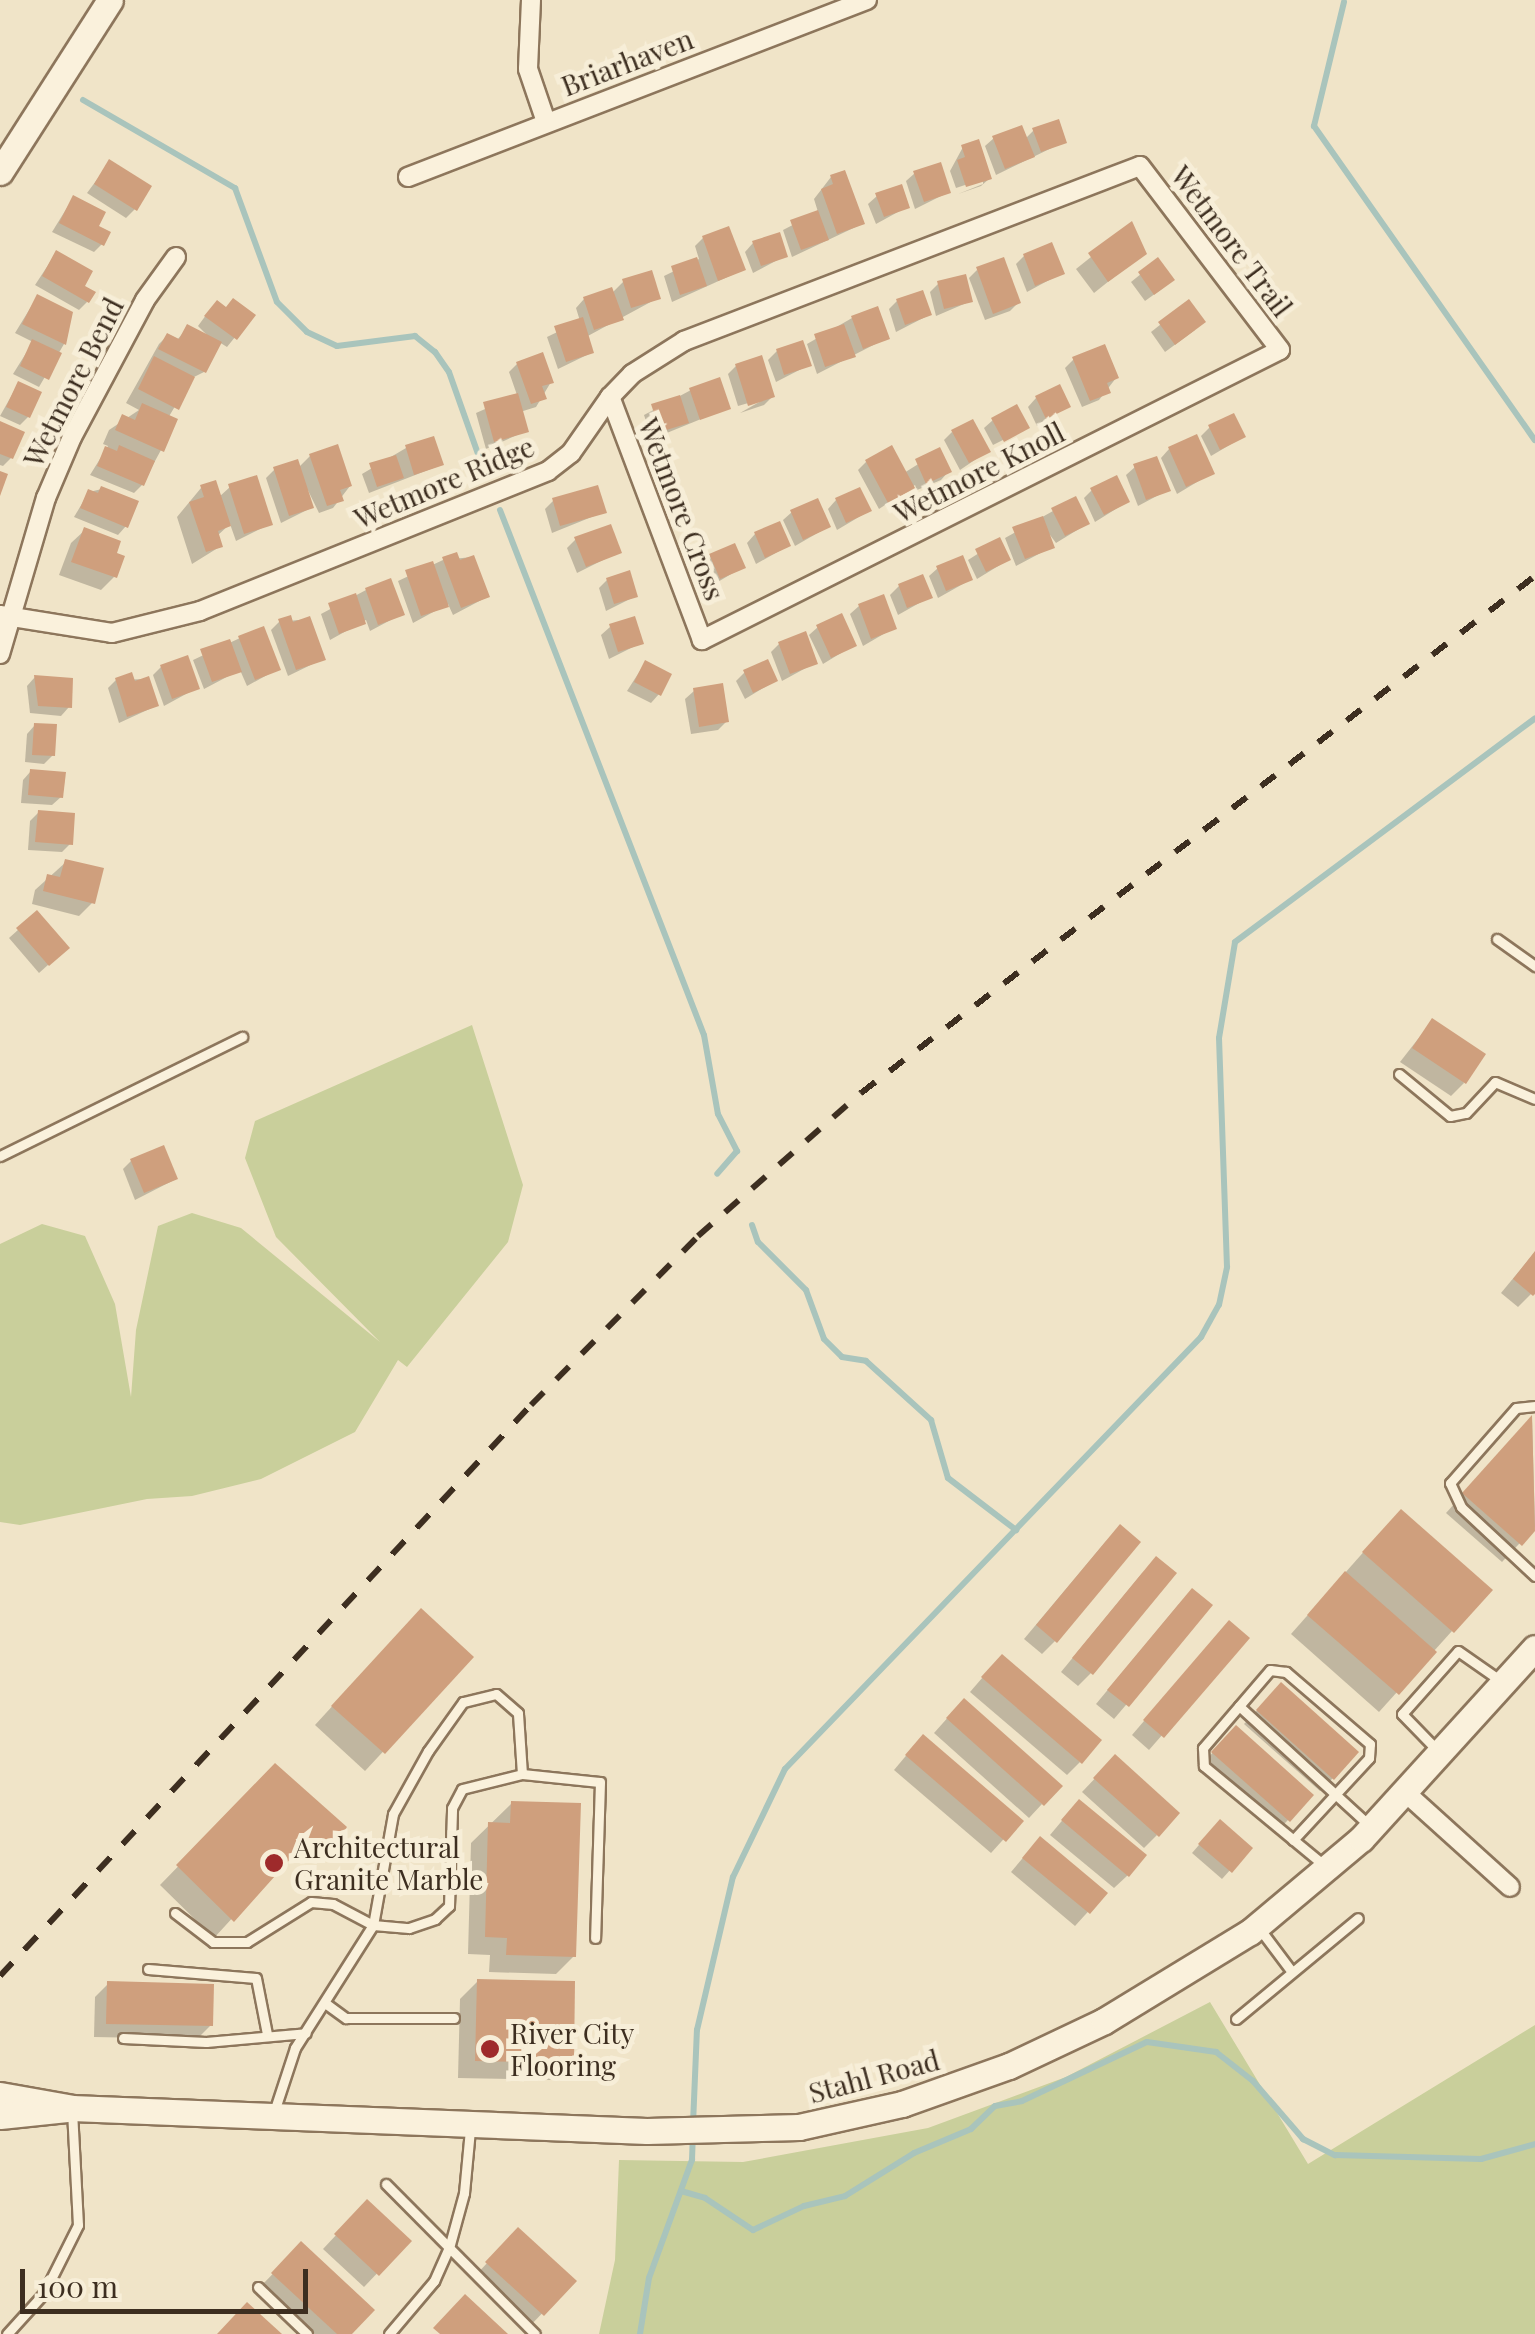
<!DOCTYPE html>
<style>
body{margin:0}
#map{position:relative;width:1535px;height:2334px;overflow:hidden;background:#f0e4c8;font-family:"Playfair Display",serif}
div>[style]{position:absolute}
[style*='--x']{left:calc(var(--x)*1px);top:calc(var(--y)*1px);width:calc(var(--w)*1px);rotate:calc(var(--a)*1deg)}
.green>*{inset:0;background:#c9cf9b}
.shadow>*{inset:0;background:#0003}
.stream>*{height:6px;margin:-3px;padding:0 3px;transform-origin:3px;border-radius:3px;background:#a9c4bc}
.building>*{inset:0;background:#cf9f7d}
.roads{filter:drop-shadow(2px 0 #8d765c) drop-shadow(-2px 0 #8d765c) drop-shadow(0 2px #8d765c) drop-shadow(0 -2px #8d765c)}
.lane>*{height:9px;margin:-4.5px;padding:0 4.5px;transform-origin:4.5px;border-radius:4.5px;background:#faf1dc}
.street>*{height:18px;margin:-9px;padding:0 9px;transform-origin:9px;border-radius:9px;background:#faf1dc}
.secondary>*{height:25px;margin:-12.5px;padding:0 12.5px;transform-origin:12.5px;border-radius:12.5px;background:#faf1dc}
.rail>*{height:6px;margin-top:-3px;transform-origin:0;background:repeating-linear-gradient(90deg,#3d2e20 0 18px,transparent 0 36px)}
.dots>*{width:28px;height:28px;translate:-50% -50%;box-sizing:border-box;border:5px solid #f7eed8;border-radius:50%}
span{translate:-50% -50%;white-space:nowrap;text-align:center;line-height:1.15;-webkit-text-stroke:10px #f7eed8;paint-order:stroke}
.street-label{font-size:28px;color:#3d2e20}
.poi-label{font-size:28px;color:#3d2e20}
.left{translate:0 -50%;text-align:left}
.scale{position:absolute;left:20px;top:2269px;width:288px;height:45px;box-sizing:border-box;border:5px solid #3d2e20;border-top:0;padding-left:12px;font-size:30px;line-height:35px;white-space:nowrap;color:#3d2e20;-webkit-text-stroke:8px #f7eed8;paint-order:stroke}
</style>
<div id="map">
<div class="green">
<i style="clip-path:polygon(472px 1025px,523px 1185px,508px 1242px,407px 1367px,398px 1360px,355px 1432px,261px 1479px,192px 1496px,147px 1499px,20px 1525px,0 1522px,0 1244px,42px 1224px,85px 1236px,115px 1304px,131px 1397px,136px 1330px,158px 1226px,192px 1213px,241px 1228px,380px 1342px,276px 1237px,245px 1158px,255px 1121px)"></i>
<i style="clip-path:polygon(1210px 2002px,1308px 2164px,1535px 2025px,1535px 2334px,599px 2334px,615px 2260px,619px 2160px,743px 2162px,928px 2128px,1066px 2077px)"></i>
</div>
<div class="shadow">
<i style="clip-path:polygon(1034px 130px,1064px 142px,996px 175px,985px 146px,994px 138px,1025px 139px)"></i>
<i style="clip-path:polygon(963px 147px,990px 178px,981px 186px,958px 194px,983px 184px,983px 179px,956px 188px,950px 171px)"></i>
<i style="clip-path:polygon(110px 162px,135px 209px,126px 218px,87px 193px)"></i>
<i style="clip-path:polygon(915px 173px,949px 192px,915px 209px,906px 181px)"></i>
<i style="clip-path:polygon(831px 177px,862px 224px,792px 257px,783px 230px,818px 212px,814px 199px)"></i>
<i style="clip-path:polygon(877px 196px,907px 207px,876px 224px,868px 204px)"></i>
<i style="clip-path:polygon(73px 198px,102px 244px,94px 252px,52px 232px)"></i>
<i style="clip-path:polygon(1131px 225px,1144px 253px,1094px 293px,1076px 269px)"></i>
<i style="clip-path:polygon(703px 238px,743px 270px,672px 302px,664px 276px,699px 259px,695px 246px)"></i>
<i style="clip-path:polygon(753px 243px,785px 256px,753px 273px,745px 252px)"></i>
<i style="clip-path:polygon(56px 253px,82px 287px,87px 302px,79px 310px,35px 285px)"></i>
<i style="clip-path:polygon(1024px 256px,1062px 273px,1027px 292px,1016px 264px)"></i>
<i style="clip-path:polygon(1157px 261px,1163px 288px,1145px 301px,1131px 282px)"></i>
<i style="clip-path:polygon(977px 270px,1018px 303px,1010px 311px,985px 320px,969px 278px)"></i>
<i style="clip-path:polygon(624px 281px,658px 298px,586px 337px,591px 353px,558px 369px,547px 337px,580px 321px,576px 308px,584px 299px,612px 293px)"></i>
<i style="clip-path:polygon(938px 284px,971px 301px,936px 316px,930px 292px)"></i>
<i style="clip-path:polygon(37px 297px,70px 313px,64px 344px,39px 387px,13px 374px,33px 342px,15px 333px)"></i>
<i style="clip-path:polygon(897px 301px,929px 315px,896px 332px,889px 309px)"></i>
<i style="clip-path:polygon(1189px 302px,1195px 330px,1165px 352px,1151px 332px)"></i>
<i style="clip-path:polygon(225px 310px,252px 316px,227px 347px,219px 342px,204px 372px,192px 378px,168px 418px,161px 450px,142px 485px,134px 493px,90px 475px,108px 446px,103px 444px,109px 430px,139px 410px,126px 403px,159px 344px,167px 336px,177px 340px,188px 327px,210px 338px,198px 326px,209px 311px)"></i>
<i style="clip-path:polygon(852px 318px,887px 338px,817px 374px,807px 344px)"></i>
<i style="clip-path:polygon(777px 351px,809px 365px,776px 382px,768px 360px)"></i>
<i style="clip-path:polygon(1074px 359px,1116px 378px,1099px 400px,1082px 407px,1065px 368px)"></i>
<i style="clip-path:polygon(517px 364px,551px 382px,536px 407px,520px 412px,526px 431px,486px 449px,476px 413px,517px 395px,509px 372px)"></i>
<i style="clip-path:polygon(736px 366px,772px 397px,764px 405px,740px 413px,766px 398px,738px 406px,728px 374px)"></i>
<i style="clip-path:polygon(18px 384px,28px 417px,20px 425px,0 416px)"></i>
<i style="clip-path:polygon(691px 390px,728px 408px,652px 439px,644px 415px)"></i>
<i style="clip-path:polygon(1036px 398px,1068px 406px,1037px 426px,1028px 407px)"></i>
<i style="clip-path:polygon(993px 420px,1027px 428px,993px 445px,984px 428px)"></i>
<i style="clip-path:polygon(0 424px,11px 458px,3px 466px,0 465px)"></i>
<i style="clip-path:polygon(1210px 427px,1243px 437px,1211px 456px,1201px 436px)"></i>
<i style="clip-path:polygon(952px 432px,988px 451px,960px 470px,944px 440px)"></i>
<i style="clip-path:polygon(406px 448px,441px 465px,369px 493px,362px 474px)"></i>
<i style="clip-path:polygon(1169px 449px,1212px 473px,1177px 494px,1161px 458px)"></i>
<i style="clip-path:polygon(939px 451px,949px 471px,941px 480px,917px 490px,915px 485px,879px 509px,858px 470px,866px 462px,904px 473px)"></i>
<i style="clip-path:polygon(310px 456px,350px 486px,333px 508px,319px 513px,300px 474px,311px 508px,281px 523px,266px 478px,275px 469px,298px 468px)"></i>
<i style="clip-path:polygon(1135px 467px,1168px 490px,1138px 506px,1126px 475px)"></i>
<i style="clip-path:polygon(230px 487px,270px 524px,236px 541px,230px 524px,217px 536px,221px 546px,192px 564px,177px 517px,201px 488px,219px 497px)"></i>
<i style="clip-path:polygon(102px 489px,126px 526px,118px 535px,74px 517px,89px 492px)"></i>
<i style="clip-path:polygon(1092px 490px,1127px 502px,1095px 522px,1084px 498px)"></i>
<i style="clip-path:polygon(836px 500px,869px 511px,837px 530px,828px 509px)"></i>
<i style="clip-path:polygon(553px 501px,604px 512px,552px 533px,545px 509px)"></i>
<i style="clip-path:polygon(1053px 511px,1087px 524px,1056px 543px,1044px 527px,1052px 547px,1016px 566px,1005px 538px)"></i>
<i style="clip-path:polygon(792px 512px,828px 527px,795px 546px,783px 520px)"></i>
<i style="clip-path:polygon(85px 530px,114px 577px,101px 590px,59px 575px,71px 543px)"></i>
<i style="clip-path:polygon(755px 534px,788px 546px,756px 564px,747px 543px)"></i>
<i style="clip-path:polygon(576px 539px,619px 552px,577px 573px,567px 548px)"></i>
<i style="clip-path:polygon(998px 541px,1008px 560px,977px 579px,968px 560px)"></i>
<i style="clip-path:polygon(711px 556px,743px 567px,711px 586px,702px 564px)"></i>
<i style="clip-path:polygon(472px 557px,487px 597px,453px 615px,448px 604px,413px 623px,398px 581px,443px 560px)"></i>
<i style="clip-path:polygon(938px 568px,970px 580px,938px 598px,929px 576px)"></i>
<i style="clip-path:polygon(607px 580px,636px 596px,606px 611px,599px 588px)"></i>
<i style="clip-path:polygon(899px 586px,930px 597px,898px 615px,890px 595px)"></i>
<i style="clip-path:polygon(366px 590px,402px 614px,370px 631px,366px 620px,330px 640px,321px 614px)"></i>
<i style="clip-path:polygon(859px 606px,894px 628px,863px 646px,850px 614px)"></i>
<i style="clip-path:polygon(308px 619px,323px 659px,288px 676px,271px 630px,279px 622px)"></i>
<i style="clip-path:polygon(610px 627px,641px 643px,609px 659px,601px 635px)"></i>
<i style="clip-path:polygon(818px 627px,854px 645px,823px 664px,809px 635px)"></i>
<i style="clip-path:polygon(240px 638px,278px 669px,247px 686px,240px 670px,204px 689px,193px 660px)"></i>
<i style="clip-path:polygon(779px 644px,815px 663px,782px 681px,771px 652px)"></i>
<i style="clip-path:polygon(645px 663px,659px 694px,651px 703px,627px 691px)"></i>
<i style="clip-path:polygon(161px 667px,197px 688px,164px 706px,153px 675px)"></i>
<i style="clip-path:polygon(745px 672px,775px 681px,745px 699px,736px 681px)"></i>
<i style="clip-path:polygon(35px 677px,69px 707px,61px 716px,30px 713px,27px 686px)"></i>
<i style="clip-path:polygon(147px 679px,156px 706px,119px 723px,108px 688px,116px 680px)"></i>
<i style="clip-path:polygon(694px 691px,727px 721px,718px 730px,691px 734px,685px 699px)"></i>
<i style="clip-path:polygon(35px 725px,53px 755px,44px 764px,25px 762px,27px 734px)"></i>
<i style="clip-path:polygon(31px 771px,61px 797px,52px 805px,21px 803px,23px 780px)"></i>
<i style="clip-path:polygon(39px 812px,70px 844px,62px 852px,28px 850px,30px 821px)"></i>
<i style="clip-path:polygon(66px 862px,93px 902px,79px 916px,32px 904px,35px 890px)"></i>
<i style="clip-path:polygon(37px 913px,58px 956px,39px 973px,9px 938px)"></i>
<i style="clip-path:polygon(1432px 1021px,1464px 1083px,1451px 1096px,1400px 1062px)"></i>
<i style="clip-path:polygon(131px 1161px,176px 1179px,135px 1200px,123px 1169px)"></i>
<i style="clip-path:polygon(1535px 1252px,1535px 1290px,1518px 1307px,1501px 1293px)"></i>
<i style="clip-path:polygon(1532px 1418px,1535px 1527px,1502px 1562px,1446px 1513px)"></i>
<i style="clip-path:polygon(1383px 1530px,1452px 1631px,1379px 1712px,1291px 1634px)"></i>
<i style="clip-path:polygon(1107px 1540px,1055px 1641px,1042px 1654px,1024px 1639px)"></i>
<i style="clip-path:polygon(1143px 1572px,1091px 1673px,1078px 1686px,1061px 1672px)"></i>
<i style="clip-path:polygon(1179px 1604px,1210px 1606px,1114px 1719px,1096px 1704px)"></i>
<i style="clip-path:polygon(403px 1629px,471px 1657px,365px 1771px,315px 1725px)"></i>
<i style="clip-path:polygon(1216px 1637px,1247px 1638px,1149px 1750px,1132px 1735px)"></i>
<i style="clip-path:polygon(989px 1670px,1080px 1762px,1067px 1775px,970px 1692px)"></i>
<i style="clip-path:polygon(1268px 1699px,1333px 1778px,1320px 1791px,1244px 1724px)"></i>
<i style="clip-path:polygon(951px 1714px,1042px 1804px,1029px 1818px,934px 1733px)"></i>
<i style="clip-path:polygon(1223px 1741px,1311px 1795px,1275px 1834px,1200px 1767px)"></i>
<i style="clip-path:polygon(910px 1751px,1020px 1821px,991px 1853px,894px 1770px)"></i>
<i style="clip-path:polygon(275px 1767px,335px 1839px,316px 1858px,299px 1863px,290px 1855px,214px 1938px,160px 1885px)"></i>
<i style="clip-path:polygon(1102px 1771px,1157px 1835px,1144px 1848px,1082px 1792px)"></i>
<i style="clip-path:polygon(512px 1803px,574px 1956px,556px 1974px,489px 1972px,490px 1955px,468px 1954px,471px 1843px)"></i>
<i style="clip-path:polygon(1066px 1816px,1128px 1875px,1114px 1888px,1050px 1835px)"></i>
<i style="clip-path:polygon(1212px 1830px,1250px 1848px,1222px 1879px,1192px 1853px)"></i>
<i style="clip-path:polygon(1027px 1853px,1105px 1893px,1075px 1926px,1011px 1872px)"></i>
<i style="clip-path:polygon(478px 1981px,571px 2062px,553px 2080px,458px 2078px,460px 1999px)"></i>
<i style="clip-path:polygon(108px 1984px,211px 2025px,197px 2039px,94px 2037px,95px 1997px)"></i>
<i style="clip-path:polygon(367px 2202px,408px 2241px,364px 2287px,323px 2249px)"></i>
<i style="clip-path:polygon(518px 2230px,573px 2281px,529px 2327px,474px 2277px)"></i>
<i style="clip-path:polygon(301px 2245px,349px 2334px,310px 2334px,260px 2287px)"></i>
</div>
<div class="stream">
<i style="--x:1344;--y:2;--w:128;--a:103.6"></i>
<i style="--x:1314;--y:126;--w:384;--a:54.9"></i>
<i style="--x:83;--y:100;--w:176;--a:30.1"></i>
<i style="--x:235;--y:188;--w:121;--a:69.8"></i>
<i style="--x:277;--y:302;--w:42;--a:45"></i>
<i style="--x:307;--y:332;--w:33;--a:25"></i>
<i style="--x:337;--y:346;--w:79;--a:-7.3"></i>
<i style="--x:415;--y:336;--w:26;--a:39"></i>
<i style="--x:435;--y:352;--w:24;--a:55"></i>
<i style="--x:449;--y:372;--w:105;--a:70.5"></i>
<i style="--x:500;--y:510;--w:563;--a:68.77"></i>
<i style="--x:704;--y:1035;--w:80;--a:80"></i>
<i style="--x:718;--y:1114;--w:42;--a:62.8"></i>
<i style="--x:737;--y:1151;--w:30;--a:131"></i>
<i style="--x:752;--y:1225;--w:18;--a:71"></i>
<i style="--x:758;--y:1242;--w:68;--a:45"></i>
<i style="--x:806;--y:1290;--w:52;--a:69.8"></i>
<i style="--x:824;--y:1339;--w:25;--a:45"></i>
<i style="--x:842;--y:1357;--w:24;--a:9"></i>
<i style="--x:866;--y:1361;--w:88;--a:42.2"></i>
<i style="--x:931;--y:1420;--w:60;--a:73.7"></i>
<i style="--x:948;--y:1478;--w:86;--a:37.4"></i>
<i style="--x:693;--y:2124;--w:94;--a:-87.6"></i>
<i style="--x:697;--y:2030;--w:157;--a:-76.8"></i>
<i style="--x:733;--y:1877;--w:120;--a:-64.3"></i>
<i style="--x:785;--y:1769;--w:600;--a:-46.08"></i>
<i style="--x:1201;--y:1337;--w:37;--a:-61"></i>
<i style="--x:1219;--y:1305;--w:39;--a:-78"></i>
<i style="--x:1227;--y:1267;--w:229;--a:-92"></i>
<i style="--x:1219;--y:1038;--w:97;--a:-80.5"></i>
<i style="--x:1235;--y:942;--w:374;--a:-36.7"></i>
<i style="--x:681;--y:2191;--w:25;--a:16"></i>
<i style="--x:705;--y:2198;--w:58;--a:33.7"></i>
<i style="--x:753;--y:2230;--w:56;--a:-25.2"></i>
<i style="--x:804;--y:2206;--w:42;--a:-13.7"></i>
<i style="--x:845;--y:2196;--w:81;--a:-31.9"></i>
<i style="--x:914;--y:2153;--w:62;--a:-22.8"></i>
<i style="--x:971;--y:2129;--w:33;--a:-44"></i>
<i style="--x:995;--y:2106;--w:27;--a:-10"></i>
<i style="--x:1022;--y:2101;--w:138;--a:-25.3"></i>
<i style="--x:1147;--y:2042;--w:70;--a:8.2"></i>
<i style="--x:1216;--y:2052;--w:47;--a:38.1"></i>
<i style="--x:1253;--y:2081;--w:77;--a:49.2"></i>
<i style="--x:1303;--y:2139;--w:36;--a:27"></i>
<i style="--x:1335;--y:2155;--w:146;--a:1.6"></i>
<i style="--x:1481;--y:2159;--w:56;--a:-15.5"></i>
<i style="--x:640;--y:2334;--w:57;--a:-80.9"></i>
<i style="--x:649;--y:2278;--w:126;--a:-70"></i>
<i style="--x:692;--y:2160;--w:24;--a:-88"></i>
</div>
<div class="building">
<i style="clip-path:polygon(1059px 119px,1067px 143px,1041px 152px,1032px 128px)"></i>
<i style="clip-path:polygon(1022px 125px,1035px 157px,1005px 169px,992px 136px)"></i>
<i style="clip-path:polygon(979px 139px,992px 179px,966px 187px,957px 160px,965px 157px,961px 145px)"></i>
<i style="clip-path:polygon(109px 159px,152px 186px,137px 211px,94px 184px)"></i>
<i style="clip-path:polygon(941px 162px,951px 193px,924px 202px,913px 171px)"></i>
<i style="clip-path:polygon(845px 170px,865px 224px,837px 234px,821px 189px,833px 184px,830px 175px)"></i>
<i style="clip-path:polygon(902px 184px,910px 208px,884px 217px,875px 193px)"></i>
<i style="clip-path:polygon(73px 195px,106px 212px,99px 226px,111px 232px,104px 246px,59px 223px)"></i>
<i style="clip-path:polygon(818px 210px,829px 240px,801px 250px,790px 220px)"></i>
<i style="clip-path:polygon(1132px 221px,1147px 254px,1108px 282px,1088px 253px)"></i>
<i style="clip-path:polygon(729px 226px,746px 270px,718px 281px,702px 236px)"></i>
<i style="clip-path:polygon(780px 232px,788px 257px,761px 266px,752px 241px)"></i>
<i style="clip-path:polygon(1052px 242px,1065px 274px,1035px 286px,1023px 254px)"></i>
<i style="clip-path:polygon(56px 250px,93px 271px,85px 286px,96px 292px,89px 303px,42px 276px)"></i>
<i style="clip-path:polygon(697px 257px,707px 286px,680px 295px,671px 266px)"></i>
<i style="clip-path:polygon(1004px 257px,1021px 303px,993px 314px,976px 267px)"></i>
<i style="clip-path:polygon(1158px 257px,1175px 280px,1154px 295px,1138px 272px)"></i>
<i style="clip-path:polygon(652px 270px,661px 299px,631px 308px,622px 279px)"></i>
<i style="clip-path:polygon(966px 274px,973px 302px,944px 309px,937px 281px)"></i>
<i style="clip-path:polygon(612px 287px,624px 320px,594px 330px,583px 297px)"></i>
<i style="clip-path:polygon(923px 290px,932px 315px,905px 325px,896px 299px)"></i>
<i style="clip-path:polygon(37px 294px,73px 312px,66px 345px,22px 324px)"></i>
<i style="clip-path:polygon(233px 298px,256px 315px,237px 340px,204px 316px,217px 300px,226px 307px)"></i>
<i style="clip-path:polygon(1189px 299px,1206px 322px,1175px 345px,1158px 322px)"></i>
<i style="clip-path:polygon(878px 306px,890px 339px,863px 349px,851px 316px)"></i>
<i style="clip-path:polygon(583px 317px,594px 353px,566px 362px,554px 326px)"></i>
<i style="clip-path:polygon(187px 324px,222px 342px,206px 373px,158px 349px,167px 333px,179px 339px)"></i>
<i style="clip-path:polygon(844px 324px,856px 357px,825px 367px,814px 334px)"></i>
<i style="clip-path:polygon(32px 339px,62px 353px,49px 380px,20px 366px)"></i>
<i style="clip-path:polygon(803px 340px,812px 366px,784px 375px,776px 349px)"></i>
<i style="clip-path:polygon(1105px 344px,1119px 378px,1107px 383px,1111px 393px,1090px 401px,1072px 357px)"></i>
<i style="clip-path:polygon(543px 352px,554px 383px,542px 386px,547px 399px,531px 404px,516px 362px)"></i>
<i style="clip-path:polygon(762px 355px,775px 397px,748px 406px,735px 364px)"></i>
<i style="clip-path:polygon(154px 356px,195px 377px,179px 410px,138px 389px)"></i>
<i style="clip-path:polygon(720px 377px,731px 409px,700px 420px,689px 388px)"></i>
<i style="clip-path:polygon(18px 381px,42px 392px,30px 418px,6px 407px)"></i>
<i style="clip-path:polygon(1060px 384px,1071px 407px,1046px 419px,1035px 396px)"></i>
<i style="clip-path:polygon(518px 393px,529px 432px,494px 442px,483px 402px)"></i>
<i style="clip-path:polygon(680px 395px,689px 423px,660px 432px,651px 404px)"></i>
<i style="clip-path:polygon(142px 403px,178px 419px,164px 452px,115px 430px,122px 414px,135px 420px)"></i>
<i style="clip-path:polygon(1017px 404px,1030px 428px,1004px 442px,991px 418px)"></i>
<i style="clip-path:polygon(1234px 413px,1246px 437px,1220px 450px,1208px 425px)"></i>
<i style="clip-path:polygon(973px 419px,991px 452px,969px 463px,951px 430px)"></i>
<i style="clip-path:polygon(0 421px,25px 432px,13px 459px,0 454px)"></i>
<i style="clip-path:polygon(1197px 434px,1215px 474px,1186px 487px,1168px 447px)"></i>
<i style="clip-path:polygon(434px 436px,444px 465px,414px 475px,405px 445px)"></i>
<i style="clip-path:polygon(338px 444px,352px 486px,340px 490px,344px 501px,327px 506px,309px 454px)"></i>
<i style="clip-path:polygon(119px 445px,155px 461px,144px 486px,97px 466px,105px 446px,117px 451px)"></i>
<i style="clip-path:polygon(892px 445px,915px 488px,888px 503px,865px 460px)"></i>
<i style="clip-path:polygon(940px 447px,952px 472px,926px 484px,915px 459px)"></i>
<i style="clip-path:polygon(396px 455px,404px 478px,377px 487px,369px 463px)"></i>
<i style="clip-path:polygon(1157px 456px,1171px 491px,1146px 500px,1133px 464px)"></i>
<i style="clip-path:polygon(298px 459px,314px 508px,289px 516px,273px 467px)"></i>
<i style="clip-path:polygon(0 471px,8px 474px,0 496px)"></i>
<i style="clip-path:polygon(257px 475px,273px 525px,244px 534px,228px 484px)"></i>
<i style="clip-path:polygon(1117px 475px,1130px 502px,1104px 515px,1090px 488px)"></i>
<i style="clip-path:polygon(216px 480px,231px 526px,218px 531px,223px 547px,206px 552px,189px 502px,204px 497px,200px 485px)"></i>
<i style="clip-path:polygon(598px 485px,607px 513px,560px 526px,552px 498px)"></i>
<i style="clip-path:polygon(101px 486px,139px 501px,128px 528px,80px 508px,88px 489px,98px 493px)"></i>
<i style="clip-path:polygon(860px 487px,872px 511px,846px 523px,835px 498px)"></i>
<i style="clip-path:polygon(1076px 496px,1090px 524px,1065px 536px,1051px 508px)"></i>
<i style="clip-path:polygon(818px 498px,831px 527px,803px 540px,790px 510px)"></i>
<i style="clip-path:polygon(1043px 516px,1055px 548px,1025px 559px,1012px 527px)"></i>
<i style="clip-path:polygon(780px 521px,791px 546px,765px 558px,754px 532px)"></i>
<i style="clip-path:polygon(611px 524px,622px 553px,586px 567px,574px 537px)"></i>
<i style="clip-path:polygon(84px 527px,121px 541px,117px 553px,125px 556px,117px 578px,71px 562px)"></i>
<i style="clip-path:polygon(1000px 537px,1011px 560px,986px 572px,975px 549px)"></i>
<i style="clip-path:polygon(735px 543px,746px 568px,720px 579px,709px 554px)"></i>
<i style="clip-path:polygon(457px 552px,460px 560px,474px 555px,490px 597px,461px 608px,442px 557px)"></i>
<i style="clip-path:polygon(963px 555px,973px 580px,946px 591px,936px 566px)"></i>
<i style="clip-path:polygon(433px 561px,449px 607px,421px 616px,405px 570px)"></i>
<i style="clip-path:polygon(630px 570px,638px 597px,614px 604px,606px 578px)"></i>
<i style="clip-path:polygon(923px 574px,933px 598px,907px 608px,898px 584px)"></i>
<i style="clip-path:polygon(391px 578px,405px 615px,378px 625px,365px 588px)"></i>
<i style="clip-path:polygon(356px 593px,366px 624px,339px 634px,328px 603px)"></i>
<i style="clip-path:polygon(884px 594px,897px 629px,871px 639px,858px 604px)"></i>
<i style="clip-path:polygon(842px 613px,857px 646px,831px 658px,816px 625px)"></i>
<i style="clip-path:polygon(291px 615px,293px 622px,310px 616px,326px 660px,296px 670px,278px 619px)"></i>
<i style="clip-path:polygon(635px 616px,644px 644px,618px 652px,609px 624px)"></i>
<i style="clip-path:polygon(264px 626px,281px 670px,255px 680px,238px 636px)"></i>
<i style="clip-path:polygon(806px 631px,818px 664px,790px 674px,778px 642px)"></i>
<i style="clip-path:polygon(230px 639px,242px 672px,212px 682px,200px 649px)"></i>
<i style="clip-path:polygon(188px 655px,200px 689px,172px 699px,160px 665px)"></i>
<i style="clip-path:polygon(768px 659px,778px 681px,753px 693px,743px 670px)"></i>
<i style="clip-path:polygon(645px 660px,672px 674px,661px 696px,634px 682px)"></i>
<i style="clip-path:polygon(132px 672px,135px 681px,149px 676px,159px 706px,127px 717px,115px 678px)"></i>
<i style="clip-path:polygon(34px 675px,73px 678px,72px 708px,38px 706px)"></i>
<i style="clip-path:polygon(723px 683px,729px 722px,699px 727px,693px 688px)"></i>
<i style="clip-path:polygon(34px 723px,57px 724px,55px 756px,32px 755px)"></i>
<i style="clip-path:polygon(30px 769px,66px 772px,63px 798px,28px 795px)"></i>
<i style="clip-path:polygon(38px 810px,75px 813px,73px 845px,35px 842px)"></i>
<i style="clip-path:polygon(65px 859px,104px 868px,95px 904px,43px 891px,47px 874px,60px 877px)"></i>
<i style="clip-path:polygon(37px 910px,70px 948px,49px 966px,16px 928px)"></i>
<i style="clip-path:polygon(1432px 1018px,1486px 1054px,1466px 1084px,1412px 1048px)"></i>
<i style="clip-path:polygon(164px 1145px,178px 1179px,144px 1193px,130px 1159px)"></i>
<i style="clip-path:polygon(1535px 1251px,1535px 1294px,1533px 1296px,1513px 1279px)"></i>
<i style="clip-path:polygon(1532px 1415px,1535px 1531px,1522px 1546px,1462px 1493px)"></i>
<i style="clip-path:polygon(1401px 1509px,1493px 1590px,1454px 1633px,1362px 1552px)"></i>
<i style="clip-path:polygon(1120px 1524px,1141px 1542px,1057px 1643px,1036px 1625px)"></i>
<i style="clip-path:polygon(1156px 1556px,1177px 1573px,1093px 1675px,1072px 1658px)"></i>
<i style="clip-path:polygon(1345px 1571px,1437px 1652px,1399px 1695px,1307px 1615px)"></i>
<i style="clip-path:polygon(1192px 1588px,1213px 1605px,1129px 1707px,1107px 1690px)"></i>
<i style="clip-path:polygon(421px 1608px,474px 1657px,385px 1754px,331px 1706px)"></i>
<i style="clip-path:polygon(1229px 1620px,1250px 1638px,1164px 1738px,1143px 1720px)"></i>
<i style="clip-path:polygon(1002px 1654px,1102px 1740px,1082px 1764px,981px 1677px)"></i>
<i style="clip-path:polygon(1281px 1682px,1359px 1752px,1334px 1780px,1256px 1710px)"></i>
<i style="clip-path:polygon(964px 1698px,1063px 1786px,1044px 1806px,946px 1718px)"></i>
<i style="clip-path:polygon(1236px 1725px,1314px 1795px,1290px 1822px,1211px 1752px)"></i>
<i style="clip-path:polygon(923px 1734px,1024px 1821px,1006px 1842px,905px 1755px)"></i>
<i style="clip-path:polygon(1115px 1754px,1180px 1813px,1159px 1837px,1093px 1778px)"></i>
<i style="clip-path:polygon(275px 1763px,347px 1827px,337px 1841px,317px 1846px,309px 1838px,234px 1922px,176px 1865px)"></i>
<i style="clip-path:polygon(1079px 1799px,1147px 1855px,1129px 1877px,1061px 1820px)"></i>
<i style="clip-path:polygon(511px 1801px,581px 1803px,576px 1957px,506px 1955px,507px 1938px,485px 1937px,488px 1822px,510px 1823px)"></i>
<i style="clip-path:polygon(1220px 1819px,1253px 1848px,1232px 1873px,1198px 1844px)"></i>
<i style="clip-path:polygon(1040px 1836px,1108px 1893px,1090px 1914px,1022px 1858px)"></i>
<i style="clip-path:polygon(477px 1979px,575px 1981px,574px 2063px,475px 2061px)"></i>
<i style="clip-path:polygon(107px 1981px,214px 1984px,213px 2026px,106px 2024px)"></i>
<i style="clip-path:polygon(367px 2199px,412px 2241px,379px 2276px,334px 2234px)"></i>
<i style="clip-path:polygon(518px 2227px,577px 2281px,544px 2316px,485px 2262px)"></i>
<i style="clip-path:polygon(301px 2241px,375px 2310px,352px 2334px,337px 2334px,271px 2273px)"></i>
<i style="clip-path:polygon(465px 2294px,508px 2334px,440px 2334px,433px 2328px)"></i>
<i style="clip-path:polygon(247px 2302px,282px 2334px,217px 2334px)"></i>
</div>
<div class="roads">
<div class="lane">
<i style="--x:1497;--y:939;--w:47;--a:35.4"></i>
<i style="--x:1399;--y:1074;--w:66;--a:39.5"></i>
<i style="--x:1450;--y:1116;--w:16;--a:-11"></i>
<i style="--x:1466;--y:1113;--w:42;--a:-46.9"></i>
<i style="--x:1495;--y:1082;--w:43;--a:23"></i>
<i style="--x:0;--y:1156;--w:270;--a:-26.2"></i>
<i style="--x:1535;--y:1406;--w:19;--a:174"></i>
<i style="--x:1516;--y:1408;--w:100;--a:131.3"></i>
<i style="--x:1450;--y:1483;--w:26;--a:65"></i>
<i style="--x:1461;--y:1507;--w:101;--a:43"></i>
<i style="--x:1239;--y:1706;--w:178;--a:42.5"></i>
<i style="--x:1439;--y:1752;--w:53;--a:-134.2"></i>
<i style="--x:1402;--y:1714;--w:84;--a:-48.4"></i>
<i style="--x:1458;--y:1651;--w:52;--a:34.9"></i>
<i style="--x:522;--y:1774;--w:78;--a:5.9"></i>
<i style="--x:600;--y:1782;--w:156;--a:91.8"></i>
<i style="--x:1293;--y:1840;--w:112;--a:-47.2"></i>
<i style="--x:1369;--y:1758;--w:14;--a:-86"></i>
<i style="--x:1370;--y:1744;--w:111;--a:-139.4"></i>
<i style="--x:1286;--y:1672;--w:16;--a:-173"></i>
<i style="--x:1270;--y:1670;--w:103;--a:130.7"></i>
<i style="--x:1203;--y:1748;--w:18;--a:87"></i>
<i style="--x:1204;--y:1766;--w:158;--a:39.6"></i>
<i style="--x:175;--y:1913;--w:48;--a:37.3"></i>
<i style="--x:213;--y:1942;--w:34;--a:0"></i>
<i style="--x:247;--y:1942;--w:75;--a:-32"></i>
<i style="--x:311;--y:1902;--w:22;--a:5"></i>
<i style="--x:333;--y:1904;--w:45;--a:27.7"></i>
<i style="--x:373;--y:1925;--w:36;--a:5"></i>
<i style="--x:409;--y:1928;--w:28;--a:-19"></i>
<i style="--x:435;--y:1919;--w:19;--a:-43"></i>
<i style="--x:449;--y:1906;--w:98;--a:-88.2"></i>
<i style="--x:452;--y:1808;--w:21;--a:-62"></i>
<i style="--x:462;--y:1789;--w:62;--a:-14"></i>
<i style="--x:522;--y:1774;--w:61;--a:-93.8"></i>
<i style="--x:518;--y:1713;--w:29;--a:-139"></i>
<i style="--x:496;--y:1694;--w:34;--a:166"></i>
<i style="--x:463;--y:1702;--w:60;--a:125.5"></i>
<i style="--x:428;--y:1751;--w:72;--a:119.1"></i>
<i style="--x:393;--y:1814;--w:113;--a:100.2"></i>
<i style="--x:373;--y:1925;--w:146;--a:122.4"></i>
<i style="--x:295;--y:2048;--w:71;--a:108.2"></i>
<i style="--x:1259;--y:1928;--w:55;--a:53.1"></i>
<i style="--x:148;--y:1969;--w:108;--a:4.8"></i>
<i style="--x:256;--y:1978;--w:57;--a:78.9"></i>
<i style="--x:325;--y:2003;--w:26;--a:36"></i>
<i style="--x:346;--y:2018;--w:108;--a:0"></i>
<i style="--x:1236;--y:2019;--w:158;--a:-39.6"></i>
<i style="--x:123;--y:2038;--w:83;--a:2.8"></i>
<i style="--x:206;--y:2042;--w:100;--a:-5.1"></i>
<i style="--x:386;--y:2184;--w:211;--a:45.2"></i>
<i style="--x:258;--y:2287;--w:68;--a:43.8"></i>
<i style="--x:7;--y:2334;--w:55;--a:-47.9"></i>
<i style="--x:44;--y:2293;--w:76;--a:-63.4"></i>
<i style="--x:78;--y:2225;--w:114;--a:-93"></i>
<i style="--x:389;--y:2334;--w:70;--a:-49.7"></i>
<i style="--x:434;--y:2281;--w:36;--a:-66"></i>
<i style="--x:449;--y:2248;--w:57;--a:-74.7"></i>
<i style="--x:464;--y:2193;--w:64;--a:-84.6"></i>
</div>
<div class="street">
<i style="--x:531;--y:0;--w:69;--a:92.5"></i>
<i style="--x:528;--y:69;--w:56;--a:71.2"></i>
<i style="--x:408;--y:177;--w:492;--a:-21.1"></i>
<i style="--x:0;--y:615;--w:113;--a:9.1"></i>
<i style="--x:112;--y:633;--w:91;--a:-14"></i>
<i style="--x:200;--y:611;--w:375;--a:-21.9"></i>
<i style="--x:548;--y:471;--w:29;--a:-38"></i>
<i style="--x:571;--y:453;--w:68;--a:-55.1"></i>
<i style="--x:610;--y:397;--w:32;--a:-46"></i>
<i style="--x:632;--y:374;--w:62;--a:-32.4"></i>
<i style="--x:684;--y:341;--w:488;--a:-21"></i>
<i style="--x:1140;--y:166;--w:231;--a:52.7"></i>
<i style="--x:1280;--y:350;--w:647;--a:153.36"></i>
<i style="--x:702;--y:640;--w:260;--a:-110.7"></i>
<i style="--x:0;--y:654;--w:163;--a:-73.6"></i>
<i style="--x:46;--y:498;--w:66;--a:-66.9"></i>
<i style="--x:72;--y:437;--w:155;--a:-61.9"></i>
<i style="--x:145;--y:300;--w:53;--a:-54.2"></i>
<i style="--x:1406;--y:1793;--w:140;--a:42.1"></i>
</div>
<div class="secondary">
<i style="--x:0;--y:172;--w:204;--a:-57.4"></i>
<i style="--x:0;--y:2095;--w:73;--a:10.2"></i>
<i style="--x:72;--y:2108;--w:575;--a:2.29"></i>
<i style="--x:647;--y:2131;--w:152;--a:-1.5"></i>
<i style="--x:799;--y:2127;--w:106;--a:-12.6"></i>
<i style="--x:902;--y:2104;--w:114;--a:-19.6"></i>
<i style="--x:1009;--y:2066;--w:105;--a:-25.3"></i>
<i style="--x:1104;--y:2021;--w:171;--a:-31.4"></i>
<i style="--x:1250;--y:1932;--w:145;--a:-40"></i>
<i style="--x:1361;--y:1839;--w:258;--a:-47.7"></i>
<i style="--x:0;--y:2116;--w:67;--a:-6"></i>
</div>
</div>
<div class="rail">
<i style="--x:0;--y:1976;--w:780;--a:-47.08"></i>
<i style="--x:531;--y:1405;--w:238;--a:-45.3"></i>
<i style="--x:698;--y:1236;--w:217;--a:-41.3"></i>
<i style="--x:861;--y:1093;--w:849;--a:-37.49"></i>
</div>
<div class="dots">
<i style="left:274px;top:1863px;background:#9e2a2b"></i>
<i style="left:490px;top:2049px;background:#9e2a2b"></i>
</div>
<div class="street-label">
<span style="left:627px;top:62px;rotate:-21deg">Briarhaven</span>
<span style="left:1232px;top:241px;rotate:53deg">Wetmore Trail</span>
<span style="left:73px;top:382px;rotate:-63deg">Wetmore Bend</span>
<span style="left:979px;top:472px;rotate:-27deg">Wetmore Knoll</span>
<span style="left:444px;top:482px;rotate:-23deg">Wetmore Ridge</span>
<span style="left:682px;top:509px;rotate:69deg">Wetmore Cross</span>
<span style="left:874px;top:2076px;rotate:-15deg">Stahl Road</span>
</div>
<div class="poi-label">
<span class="left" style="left:294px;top:1863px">Architectural<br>Granite Marble</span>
<span class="left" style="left:510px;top:2049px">River City<br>Flooring</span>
</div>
<div class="scale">100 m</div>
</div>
